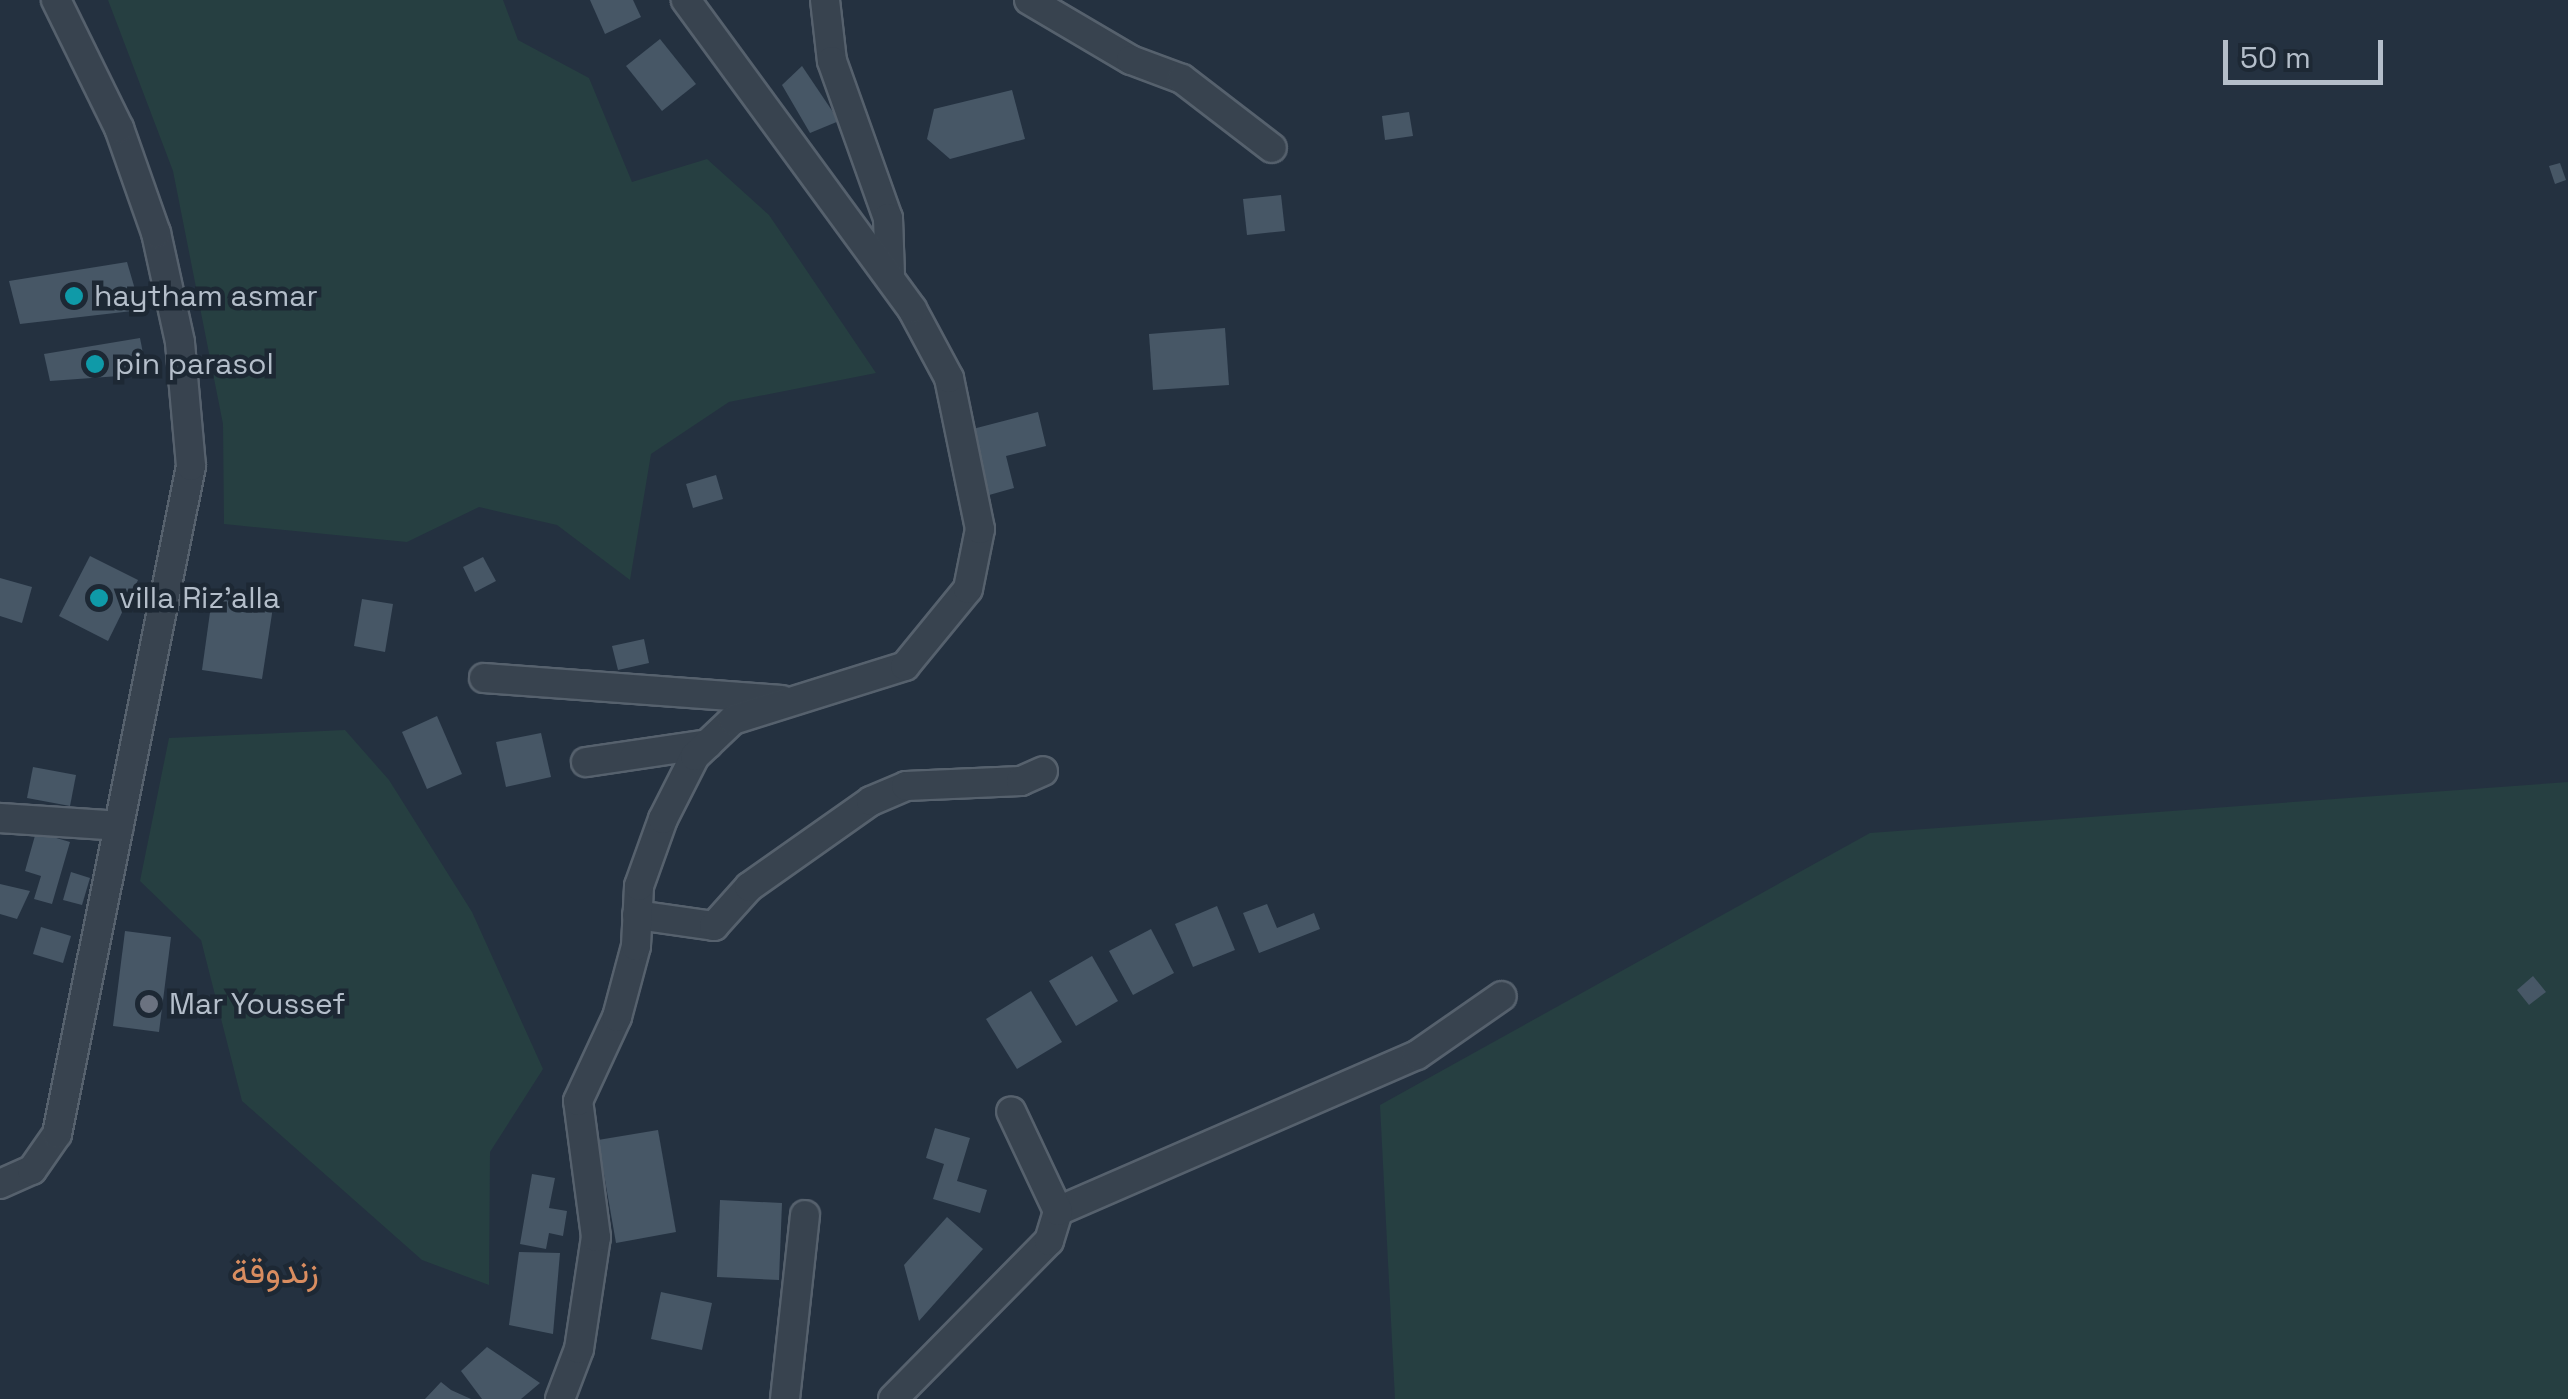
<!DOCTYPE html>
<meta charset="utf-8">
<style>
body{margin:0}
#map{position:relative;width:2568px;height:1399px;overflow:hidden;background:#243140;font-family:"Space Grotesk",Vazirmatn,sans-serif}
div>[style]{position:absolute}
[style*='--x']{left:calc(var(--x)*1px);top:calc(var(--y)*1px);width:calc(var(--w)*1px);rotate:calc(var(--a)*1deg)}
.green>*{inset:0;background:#263f41}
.building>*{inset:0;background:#475766}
.roads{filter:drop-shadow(2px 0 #56616d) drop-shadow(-2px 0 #56616d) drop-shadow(0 2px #56616d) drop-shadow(0 -2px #56616d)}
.minor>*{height:28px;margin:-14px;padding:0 14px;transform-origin:14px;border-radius:14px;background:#38434f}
.dots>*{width:28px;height:28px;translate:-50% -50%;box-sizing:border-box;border:5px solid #1d2834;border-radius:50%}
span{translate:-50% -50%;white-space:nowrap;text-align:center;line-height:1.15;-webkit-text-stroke:9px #1d2834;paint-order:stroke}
.poi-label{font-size:30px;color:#b4beca}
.left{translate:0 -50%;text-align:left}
.quarter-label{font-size:35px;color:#d98d60}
.scale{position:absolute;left:2223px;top:40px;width:160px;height:45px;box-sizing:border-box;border:5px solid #b4beca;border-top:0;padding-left:12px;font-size:30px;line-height:35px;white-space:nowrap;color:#b4beca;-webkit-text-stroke:8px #1d2834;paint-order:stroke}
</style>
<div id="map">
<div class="green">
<i style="clip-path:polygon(108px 0,503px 0,518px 40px,589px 78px,632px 182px,707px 159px,769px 215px,876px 373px,729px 402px,651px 454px,630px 580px,557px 525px,479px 507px,407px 542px,224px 524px,223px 424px,173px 171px)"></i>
<i style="clip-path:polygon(345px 730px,389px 780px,472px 912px,543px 1069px,490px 1152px,489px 1285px,422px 1260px,242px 1101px,201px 940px,140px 881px,169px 738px)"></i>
<i style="clip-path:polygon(2568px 782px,2568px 1399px,1395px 1399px,1380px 1105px,1870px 833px)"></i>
</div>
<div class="building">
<i style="clip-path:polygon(590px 0,633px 0,641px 17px,605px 34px)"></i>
<i style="clip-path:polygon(660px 39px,696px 84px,662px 111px,626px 66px)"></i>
<i style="clip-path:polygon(802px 66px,839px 121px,810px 133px,782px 85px)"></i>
<i style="clip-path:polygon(1012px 90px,1025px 139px,950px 159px,927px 139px,934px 109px)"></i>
<i style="clip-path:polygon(1409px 112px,1413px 136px,1385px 140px,1382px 116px)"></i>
<i style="clip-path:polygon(2560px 163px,2566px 180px,2555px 184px,2549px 166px)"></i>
<i style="clip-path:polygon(1281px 195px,1285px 231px,1247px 235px,1243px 199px)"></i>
<i style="clip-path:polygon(127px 262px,141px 310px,20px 324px,9px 281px)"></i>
<i style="clip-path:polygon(1225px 328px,1229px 385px,1153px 390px,1149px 334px)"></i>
<i style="clip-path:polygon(140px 338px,147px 374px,50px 381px,44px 354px)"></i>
<i style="clip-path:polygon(1038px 412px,1046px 446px,1006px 456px,1014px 488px,982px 497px,965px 431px)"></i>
<i style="clip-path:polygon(716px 475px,723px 499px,693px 508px,686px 484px)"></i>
<i style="clip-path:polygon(90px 556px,138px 580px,108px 641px,59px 616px)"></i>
<i style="clip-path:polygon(483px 557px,496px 581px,475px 592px,463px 567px)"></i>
<i style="clip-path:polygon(0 578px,32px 587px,22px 623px,0 616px)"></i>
<i style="clip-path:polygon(212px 598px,273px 607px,262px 679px,202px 670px)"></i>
<i style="clip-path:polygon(362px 599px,393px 604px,385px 652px,354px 646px)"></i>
<i style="clip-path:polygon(644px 639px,649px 663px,618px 670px,612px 646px)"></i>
<i style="clip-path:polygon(437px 716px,462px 774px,427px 789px,402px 732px)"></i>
<i style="clip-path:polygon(541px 733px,551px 777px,506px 787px,496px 742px)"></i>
<i style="clip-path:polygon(33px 767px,76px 775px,70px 806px,27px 798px)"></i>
<i style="clip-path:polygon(36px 832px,70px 842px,52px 904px,34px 899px,41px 876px,25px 871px)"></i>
<i style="clip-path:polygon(71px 872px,90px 878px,82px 905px,63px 900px)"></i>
<i style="clip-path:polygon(0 884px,30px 891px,17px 919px,0 914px)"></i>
<i style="clip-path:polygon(1267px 904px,1277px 928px,1314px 913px,1320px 929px,1259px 953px,1243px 913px)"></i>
<i style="clip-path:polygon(1217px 906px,1235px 950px,1193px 967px,1175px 924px)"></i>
<i style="clip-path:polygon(41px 927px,71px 936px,63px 963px,33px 954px)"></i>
<i style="clip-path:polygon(1151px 929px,1174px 973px,1133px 995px,1109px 951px)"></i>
<i style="clip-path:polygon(125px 931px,171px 937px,159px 1032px,113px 1026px)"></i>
<i style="clip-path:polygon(1092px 956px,1118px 1001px,1076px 1026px,1049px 981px)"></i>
<i style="clip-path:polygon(2533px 976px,2546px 992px,2529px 1005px,2517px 990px)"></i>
<i style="clip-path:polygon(1031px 991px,1062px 1042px,1017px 1069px,986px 1019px)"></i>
<i style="clip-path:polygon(935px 1128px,970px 1138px,957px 1181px,987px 1190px,980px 1213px,933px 1199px,944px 1164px,926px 1158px)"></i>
<i style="clip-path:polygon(658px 1130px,676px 1232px,616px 1243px,598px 1140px)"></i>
<i style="clip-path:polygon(532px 1174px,555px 1178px,549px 1208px,567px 1211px,563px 1236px,549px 1233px,546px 1249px,520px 1244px)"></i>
<i style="clip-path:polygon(720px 1200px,782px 1203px,779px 1280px,717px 1277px)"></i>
<i style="clip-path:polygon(947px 1217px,983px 1249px,919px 1321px,904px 1265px)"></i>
<i style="clip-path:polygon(519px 1252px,560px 1253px,553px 1334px,509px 1325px)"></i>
<i style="clip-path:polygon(661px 1292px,712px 1303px,702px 1350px,651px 1339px)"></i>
<i style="clip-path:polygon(487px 1347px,540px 1383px,521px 1399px,482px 1399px,461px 1371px)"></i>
<i style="clip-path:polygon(441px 1382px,451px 1390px,471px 1399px,425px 1399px)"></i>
</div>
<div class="roads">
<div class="minor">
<i style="--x:825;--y:0;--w:61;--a:83.5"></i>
<i style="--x:832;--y:61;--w:167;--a:70.4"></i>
<i style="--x:888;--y:218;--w:58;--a:88"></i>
<i style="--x:1029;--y:0;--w:118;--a:30.5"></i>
<i style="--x:1131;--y:60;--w:54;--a:20.4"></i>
<i style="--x:1182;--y:79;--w:113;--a:37.5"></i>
<i style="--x:484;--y:678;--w:298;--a:4.2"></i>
<i style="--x:586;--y:762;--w:123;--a:-8.4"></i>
<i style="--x:0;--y:818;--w:119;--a:3.8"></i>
<i style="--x:637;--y:915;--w:78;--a:8.1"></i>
<i style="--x:714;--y:926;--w:52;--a:-48.1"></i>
<i style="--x:749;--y:887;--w:149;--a:-35.2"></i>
<i style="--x:871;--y:801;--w:38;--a:-23"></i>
<i style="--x:906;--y:786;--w:115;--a:-2.5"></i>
<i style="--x:1021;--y:781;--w:24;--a:-24"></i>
<i style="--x:0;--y:1184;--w:35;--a:-24"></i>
<i style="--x:32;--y:1170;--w:44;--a:-55.2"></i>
<i style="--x:57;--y:1134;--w:681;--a:-78.66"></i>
<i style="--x:191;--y:466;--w:124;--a:-95.1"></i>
<i style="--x:180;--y:342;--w:112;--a:-102.4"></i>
<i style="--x:156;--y:233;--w:111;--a:-109.4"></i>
<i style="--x:119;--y:128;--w:143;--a:-116.2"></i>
<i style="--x:1058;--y:1211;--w:391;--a:-23.5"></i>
<i style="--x:1417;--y:1055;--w:103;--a:-34.8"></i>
<i style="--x:560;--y:1399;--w:53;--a:-69.2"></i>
<i style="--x:579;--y:1349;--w:113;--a:-81.4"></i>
<i style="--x:596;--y:1237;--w:137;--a:-97.5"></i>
<i style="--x:578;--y:1101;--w:93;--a:-65.1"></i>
<i style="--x:617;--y:1017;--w:73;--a:-75"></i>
<i style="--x:636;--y:946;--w:60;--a:-87.1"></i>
<i style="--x:639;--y:886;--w:71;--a:-70.3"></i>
<i style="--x:663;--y:819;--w:71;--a:-63.1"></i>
<i style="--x:695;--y:756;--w:52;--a:-43.5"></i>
<i style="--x:733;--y:720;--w:180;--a:-17.4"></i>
<i style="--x:905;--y:666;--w:99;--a:-50.7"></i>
<i style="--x:968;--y:589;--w:61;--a:-78.7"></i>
<i style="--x:980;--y:529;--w:154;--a:-101.6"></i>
<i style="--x:949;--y:378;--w:78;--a:-118.2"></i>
<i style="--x:912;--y:309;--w:383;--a:-126.2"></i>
<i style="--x:785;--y:1399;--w:185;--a:-83.8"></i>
<i style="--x:893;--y:1399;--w:222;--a:-45.4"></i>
<i style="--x:1049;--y:1241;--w:31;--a:-73"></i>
<i style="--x:1058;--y:1211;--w:110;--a:-115.2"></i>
</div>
</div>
<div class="dots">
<i style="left:74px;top:296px;background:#0f9aa8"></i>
<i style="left:95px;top:364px;background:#0f9aa8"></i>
<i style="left:99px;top:598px;background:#0f9aa8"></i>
<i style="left:149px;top:1004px;background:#6b7280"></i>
</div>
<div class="poi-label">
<span class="left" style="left:94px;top:296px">haytham asmar</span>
<span class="left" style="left:115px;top:364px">pin parasol</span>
<span class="left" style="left:119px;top:598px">villa Riz'alla</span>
<span class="left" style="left:169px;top:1004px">Mar Youssef</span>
</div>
<div class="quarter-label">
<span style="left:275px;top:1271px">زندوقة</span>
</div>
<div class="scale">50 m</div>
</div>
